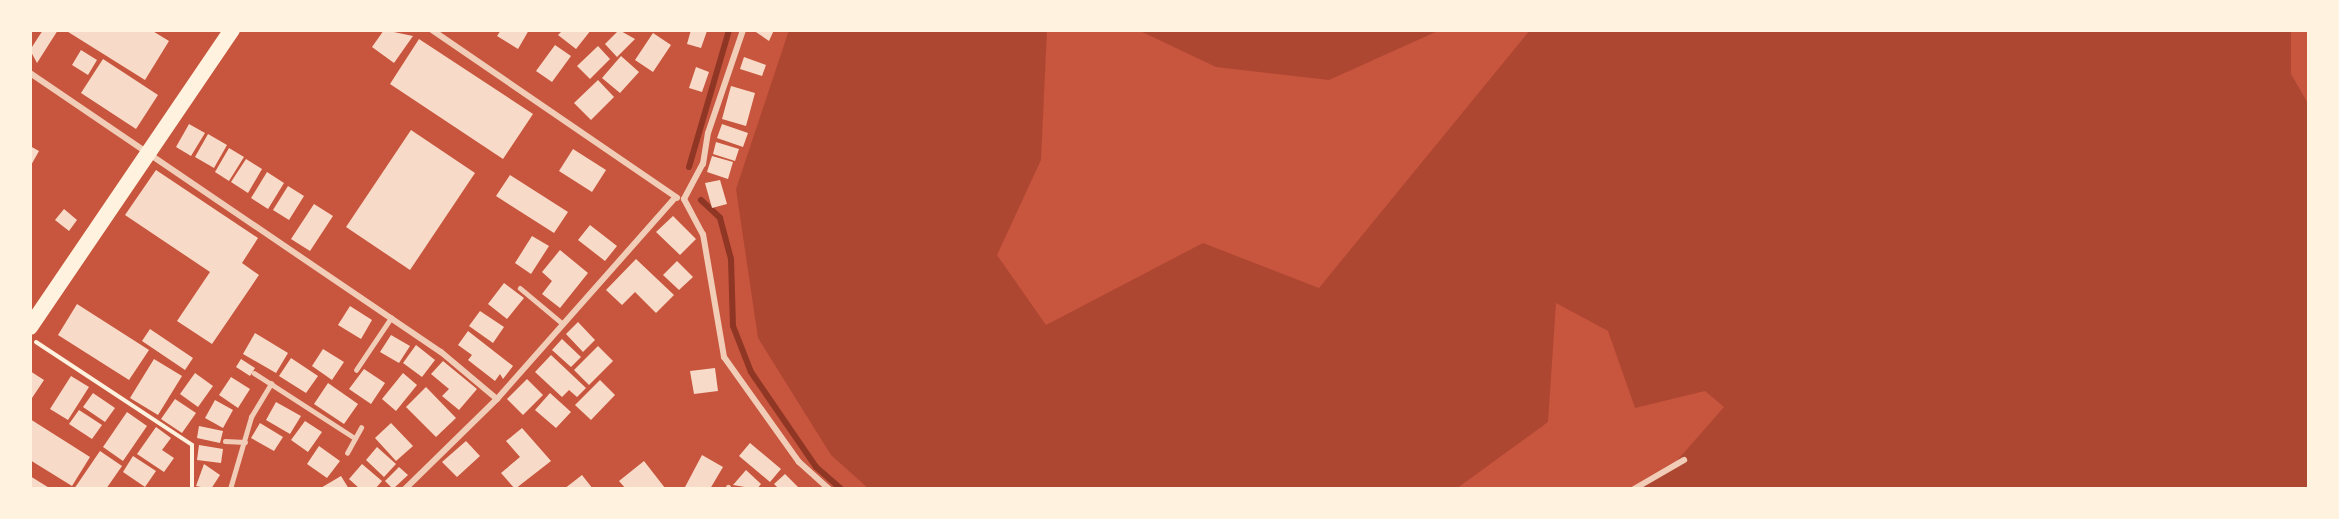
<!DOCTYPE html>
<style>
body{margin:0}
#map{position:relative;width:2339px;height:519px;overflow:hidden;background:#c8553d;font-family:"Zilla Slab",serif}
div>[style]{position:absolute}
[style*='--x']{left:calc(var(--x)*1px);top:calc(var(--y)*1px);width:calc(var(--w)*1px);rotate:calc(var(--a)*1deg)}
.green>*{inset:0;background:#ae4732}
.stream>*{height:6px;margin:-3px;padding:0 3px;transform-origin:3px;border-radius:3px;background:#8f3625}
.building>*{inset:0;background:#f7dbc8}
.path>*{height:4px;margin:-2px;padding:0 2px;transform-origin:2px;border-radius:2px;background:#fff3e0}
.service>*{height:4.5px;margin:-2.25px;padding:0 2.25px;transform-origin:2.25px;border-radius:2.25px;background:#f1ccb7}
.minor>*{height:6px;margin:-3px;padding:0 3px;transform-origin:3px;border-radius:3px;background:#f1ccb7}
.trunk>*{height:16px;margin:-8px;padding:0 8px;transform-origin:8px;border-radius:8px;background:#fff3e0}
span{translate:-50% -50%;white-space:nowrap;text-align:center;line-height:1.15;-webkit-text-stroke:6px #fff3e0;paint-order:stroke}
.frame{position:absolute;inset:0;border:32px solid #fff3e0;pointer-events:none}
</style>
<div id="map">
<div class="green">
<i style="clip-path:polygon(789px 30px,1047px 30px,1041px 160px,997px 255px,1046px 325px,1203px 243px,1319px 288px,1530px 30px,2291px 30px,2291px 74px,2309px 105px,2309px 489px,1637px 489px,1668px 471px,1724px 407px,1705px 391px,1635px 408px,1608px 331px,1556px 303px,1548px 422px,1456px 489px,869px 489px,831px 455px,758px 338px,736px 189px)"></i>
<i style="clip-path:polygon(1138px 30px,1440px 30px,1329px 80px,1216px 67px)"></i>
</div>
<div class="stream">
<i style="--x:689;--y:167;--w:143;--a:-73.7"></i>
<i style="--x:701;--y:200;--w:26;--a:43"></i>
<i style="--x:720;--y:218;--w:42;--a:75"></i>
<i style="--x:731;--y:259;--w:67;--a:88.3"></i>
<i style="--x:733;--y:326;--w:49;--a:68.6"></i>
<i style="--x:751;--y:372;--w:115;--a:55.6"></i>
<i style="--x:816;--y:467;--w:33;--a:41"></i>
</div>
<div class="building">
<i style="clip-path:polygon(43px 30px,58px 30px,37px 63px,30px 50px)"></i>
<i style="clip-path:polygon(65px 30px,151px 30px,169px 41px,145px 80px)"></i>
<i style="clip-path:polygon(384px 30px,413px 36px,394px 63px,372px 47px)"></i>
<i style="clip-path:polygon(501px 30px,529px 30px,518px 49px,497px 36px)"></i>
<i style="clip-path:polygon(563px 30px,591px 30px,576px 49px,558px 35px)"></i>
<i style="clip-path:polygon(619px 30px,635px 39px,617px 57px,605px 44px)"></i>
<i style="clip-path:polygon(691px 30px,707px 31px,701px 48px,687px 44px)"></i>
<i style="clip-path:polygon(753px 30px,774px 30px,769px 41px)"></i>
<i style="clip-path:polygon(653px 33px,671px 45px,653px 72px,635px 60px)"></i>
<i style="clip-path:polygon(419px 39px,533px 114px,503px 159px,390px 84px)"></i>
<i style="clip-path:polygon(555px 45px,571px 56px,552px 82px,536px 71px)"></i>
<i style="clip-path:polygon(598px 46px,610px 59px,590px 79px,577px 66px)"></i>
<i style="clip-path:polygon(81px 50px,97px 60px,88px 75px,72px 65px)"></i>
<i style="clip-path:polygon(621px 56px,639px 72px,620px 93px,602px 78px)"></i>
<i style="clip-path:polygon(744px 57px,766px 65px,762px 76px,740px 69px)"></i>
<i style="clip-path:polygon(103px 59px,158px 95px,136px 129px,81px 93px)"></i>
<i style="clip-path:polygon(696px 67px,709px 72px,702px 92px,689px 88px)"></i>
<i style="clip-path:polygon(598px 80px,614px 97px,591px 120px,574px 103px)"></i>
<i style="clip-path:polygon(731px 86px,755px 93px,746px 126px,722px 119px)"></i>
<i style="clip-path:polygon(189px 124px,205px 133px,191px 156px,176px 147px)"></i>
<i style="clip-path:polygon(722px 124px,748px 133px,743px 147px,717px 138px)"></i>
<i style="clip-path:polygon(411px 130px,475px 173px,410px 270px,346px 227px)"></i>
<i style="clip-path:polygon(208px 134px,227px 145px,214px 168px,195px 157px)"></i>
<i style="clip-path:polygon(716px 142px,739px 149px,735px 161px,713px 154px)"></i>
<i style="clip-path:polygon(30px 146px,39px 151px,30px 167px)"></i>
<i style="clip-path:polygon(229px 148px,244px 157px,229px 181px,215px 172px)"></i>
<i style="clip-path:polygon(573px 149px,606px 170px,592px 192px,559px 171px)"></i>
<i style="clip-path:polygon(712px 156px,733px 162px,728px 179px,707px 172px)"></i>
<i style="clip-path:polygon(246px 159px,262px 169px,248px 193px,231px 182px)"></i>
<i style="clip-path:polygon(156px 170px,258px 238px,242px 263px,259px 275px,212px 344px,177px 321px,210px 272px,125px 215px)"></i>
<i style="clip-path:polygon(267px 172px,284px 183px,268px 209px,251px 198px)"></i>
<i style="clip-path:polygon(510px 175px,568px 212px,554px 233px,496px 196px)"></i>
<i style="clip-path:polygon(720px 180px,727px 204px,712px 208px,705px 183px)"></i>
<i style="clip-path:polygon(288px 186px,304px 196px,289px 220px,273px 210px)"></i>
<i style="clip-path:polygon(314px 204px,333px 216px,310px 251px,291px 239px)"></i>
<i style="clip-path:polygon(64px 209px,77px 220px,69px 231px,55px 220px)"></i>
<i style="clip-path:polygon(673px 216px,696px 239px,680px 255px,656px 232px)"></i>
<i style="clip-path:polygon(590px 225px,617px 246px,605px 261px,578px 240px)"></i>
<i style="clip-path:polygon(532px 236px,549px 246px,531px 274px,515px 263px)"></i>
<i style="clip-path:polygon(560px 250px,588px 273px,560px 308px,542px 294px,552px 281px,542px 272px)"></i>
<i style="clip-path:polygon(636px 259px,674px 295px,656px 313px,635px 292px,622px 305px,606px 290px)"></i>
<i style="clip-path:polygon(677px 261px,693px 277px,679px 290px,663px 275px)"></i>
<i style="clip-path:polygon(504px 283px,524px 298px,507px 319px,488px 304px)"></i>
<i style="clip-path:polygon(77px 304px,149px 350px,129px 380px,58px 335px)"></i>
<i style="clip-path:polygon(350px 306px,372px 320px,361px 339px,338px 325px)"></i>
<i style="clip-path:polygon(480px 311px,504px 327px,493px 343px,469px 326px)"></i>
<i style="clip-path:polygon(578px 322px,595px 340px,583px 352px,566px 334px)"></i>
<i style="clip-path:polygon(150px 329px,193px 358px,185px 370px,142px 341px)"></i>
<i style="clip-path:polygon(468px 331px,513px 366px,503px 379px,500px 374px,495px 381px,468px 360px,472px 355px,458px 345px)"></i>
<i style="clip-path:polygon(255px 333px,288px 353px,276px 373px,243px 354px)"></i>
<i style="clip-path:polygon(391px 335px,410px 346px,399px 363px,380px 352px)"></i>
<i style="clip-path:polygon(562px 339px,581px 357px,571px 367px,552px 350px)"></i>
<i style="clip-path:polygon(416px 345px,435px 360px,422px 377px,403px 363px)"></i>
<i style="clip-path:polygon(598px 346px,613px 361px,589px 385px,574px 370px)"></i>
<i style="clip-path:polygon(323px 349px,344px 362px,332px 380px,312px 366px)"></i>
<i style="clip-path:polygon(551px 355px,586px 388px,577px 397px,569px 390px,562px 397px,535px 372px)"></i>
<i style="clip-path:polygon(291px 358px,318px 376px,306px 393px,279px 376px)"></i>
<i style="clip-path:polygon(154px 359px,182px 376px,158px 415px,130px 398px)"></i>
<i style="clip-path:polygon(241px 359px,255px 368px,250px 376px,236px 367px)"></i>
<i style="clip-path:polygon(443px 361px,477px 389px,459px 410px,442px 396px,449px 389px,431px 374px)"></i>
<i style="clip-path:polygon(715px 368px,718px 391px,694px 394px,690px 371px)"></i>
<i style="clip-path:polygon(364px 369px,385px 383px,371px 404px,349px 389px)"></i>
<i style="clip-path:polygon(30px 371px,44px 380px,30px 401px)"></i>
<i style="clip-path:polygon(195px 373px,213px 386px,198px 407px,180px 394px)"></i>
<i style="clip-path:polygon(403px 373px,417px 385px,396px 411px,382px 399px)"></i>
<i style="clip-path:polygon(71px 376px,89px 387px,68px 420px,50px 409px)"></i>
<i style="clip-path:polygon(231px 377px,250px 389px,238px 408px,219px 395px)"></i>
<i style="clip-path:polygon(527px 379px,543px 395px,523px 415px,507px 399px)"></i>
<i style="clip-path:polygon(600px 380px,615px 395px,591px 420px,575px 405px)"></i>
<i style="clip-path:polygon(328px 383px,358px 404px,344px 424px,314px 404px)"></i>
<i style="clip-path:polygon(426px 387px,456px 418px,436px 437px,406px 407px)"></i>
<i style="clip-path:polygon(93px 393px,115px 408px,105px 422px,83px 407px)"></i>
<i style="clip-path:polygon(550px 393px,571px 412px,556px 428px,535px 410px)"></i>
<i style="clip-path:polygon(175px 399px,196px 413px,182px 433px,161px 419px)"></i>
<i style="clip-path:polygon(215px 400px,233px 410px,223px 428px,205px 418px)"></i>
<i style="clip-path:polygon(276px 402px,301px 416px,290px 434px,266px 420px)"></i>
<i style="clip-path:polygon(79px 410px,102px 425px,92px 439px,69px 424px)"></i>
<i style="clip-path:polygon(127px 412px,147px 426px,123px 461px,103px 447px)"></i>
<i style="clip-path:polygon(30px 419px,90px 457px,72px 486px,30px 460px)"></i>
<i style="clip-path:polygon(305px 421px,322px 432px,308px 452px,291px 440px)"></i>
<i style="clip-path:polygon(260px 423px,283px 437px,274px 451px,251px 438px)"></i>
<i style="clip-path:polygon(391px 423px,413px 446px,396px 461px,375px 438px)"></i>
<i style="clip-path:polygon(199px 426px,223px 431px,220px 443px,197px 438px)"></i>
<i style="clip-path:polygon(156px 427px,171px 438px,162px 450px,174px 458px,164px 472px,137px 454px)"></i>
<i style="clip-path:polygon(522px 428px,551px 461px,515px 489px,501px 473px,520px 457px,506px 441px)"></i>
<i style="clip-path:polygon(466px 441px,480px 456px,457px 477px,442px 462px)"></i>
<i style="clip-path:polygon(750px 443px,781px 469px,770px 482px,739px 456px)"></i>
<i style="clip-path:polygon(199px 445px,223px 449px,221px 463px,197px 460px)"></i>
<i style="clip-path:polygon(319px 446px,340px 461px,327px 478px,307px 464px)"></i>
<i style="clip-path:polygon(377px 447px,396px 464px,384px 477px,366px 460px)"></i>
<i style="clip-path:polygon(100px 451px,122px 466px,106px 489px,74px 489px)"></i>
<i style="clip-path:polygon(702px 455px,723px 467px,710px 489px,684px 489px)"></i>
<i style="clip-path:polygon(133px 456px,156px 471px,145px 487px,123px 472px)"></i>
<i style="clip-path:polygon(644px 461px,665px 488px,664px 489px,626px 489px,619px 481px)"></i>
<i style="clip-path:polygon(204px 464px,220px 475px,211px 489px,196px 486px)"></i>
<i style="clip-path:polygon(362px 464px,382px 481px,375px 489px,360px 489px,349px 479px)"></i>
<i style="clip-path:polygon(399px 467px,408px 475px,393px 489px,385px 481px)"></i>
<i style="clip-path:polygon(746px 470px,761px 484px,757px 489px,733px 485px)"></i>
<i style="clip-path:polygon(785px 474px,800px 489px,779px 489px,774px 484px)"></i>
<i style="clip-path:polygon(582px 475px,593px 489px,564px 489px)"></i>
<i style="clip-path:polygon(30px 476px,51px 489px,30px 489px)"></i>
<i style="clip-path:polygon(341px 476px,349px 489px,319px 489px)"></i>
</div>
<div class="path">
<i style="--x:36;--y:342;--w:187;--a:33.4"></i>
<i style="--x:192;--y:445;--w:44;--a:90"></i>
</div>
<div class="service">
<i style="--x:520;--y:288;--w:56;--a:39.9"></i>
<i style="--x:356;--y:370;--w:63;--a:-56.1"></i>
<i style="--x:254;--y:373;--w:120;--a:32.8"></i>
<i style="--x:225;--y:441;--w:20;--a:3"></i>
<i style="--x:347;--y:453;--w:29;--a:-61"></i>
<i style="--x:230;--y:489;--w:75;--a:-73.7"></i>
<i style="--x:251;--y:417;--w:39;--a:-59"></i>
<i style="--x:727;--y:489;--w:2;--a:-63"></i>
</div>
<div class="minor">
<i style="--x:432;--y:30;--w:297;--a:34.4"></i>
<i style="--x:30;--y:73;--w:497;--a:34.2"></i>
<i style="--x:441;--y:352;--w:73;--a:40"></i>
<i style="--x:684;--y:199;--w:40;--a:62"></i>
<i style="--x:703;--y:234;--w:125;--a:80.3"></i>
<i style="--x:724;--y:357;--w:129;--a:54.5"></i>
<i style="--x:799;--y:462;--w:40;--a:42"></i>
<i style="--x:684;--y:199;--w:40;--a:-62"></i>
<i style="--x:703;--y:164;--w:31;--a:-81"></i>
<i style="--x:708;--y:133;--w:109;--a:-71.2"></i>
<i style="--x:405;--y:489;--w:129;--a:-44.4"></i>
<i style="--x:497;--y:399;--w:268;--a:-48.5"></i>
<i style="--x:1634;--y:489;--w:58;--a:-30.1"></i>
</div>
<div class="trunk">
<i style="--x:30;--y:327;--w:359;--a:-55.8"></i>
</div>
<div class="frame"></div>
</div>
